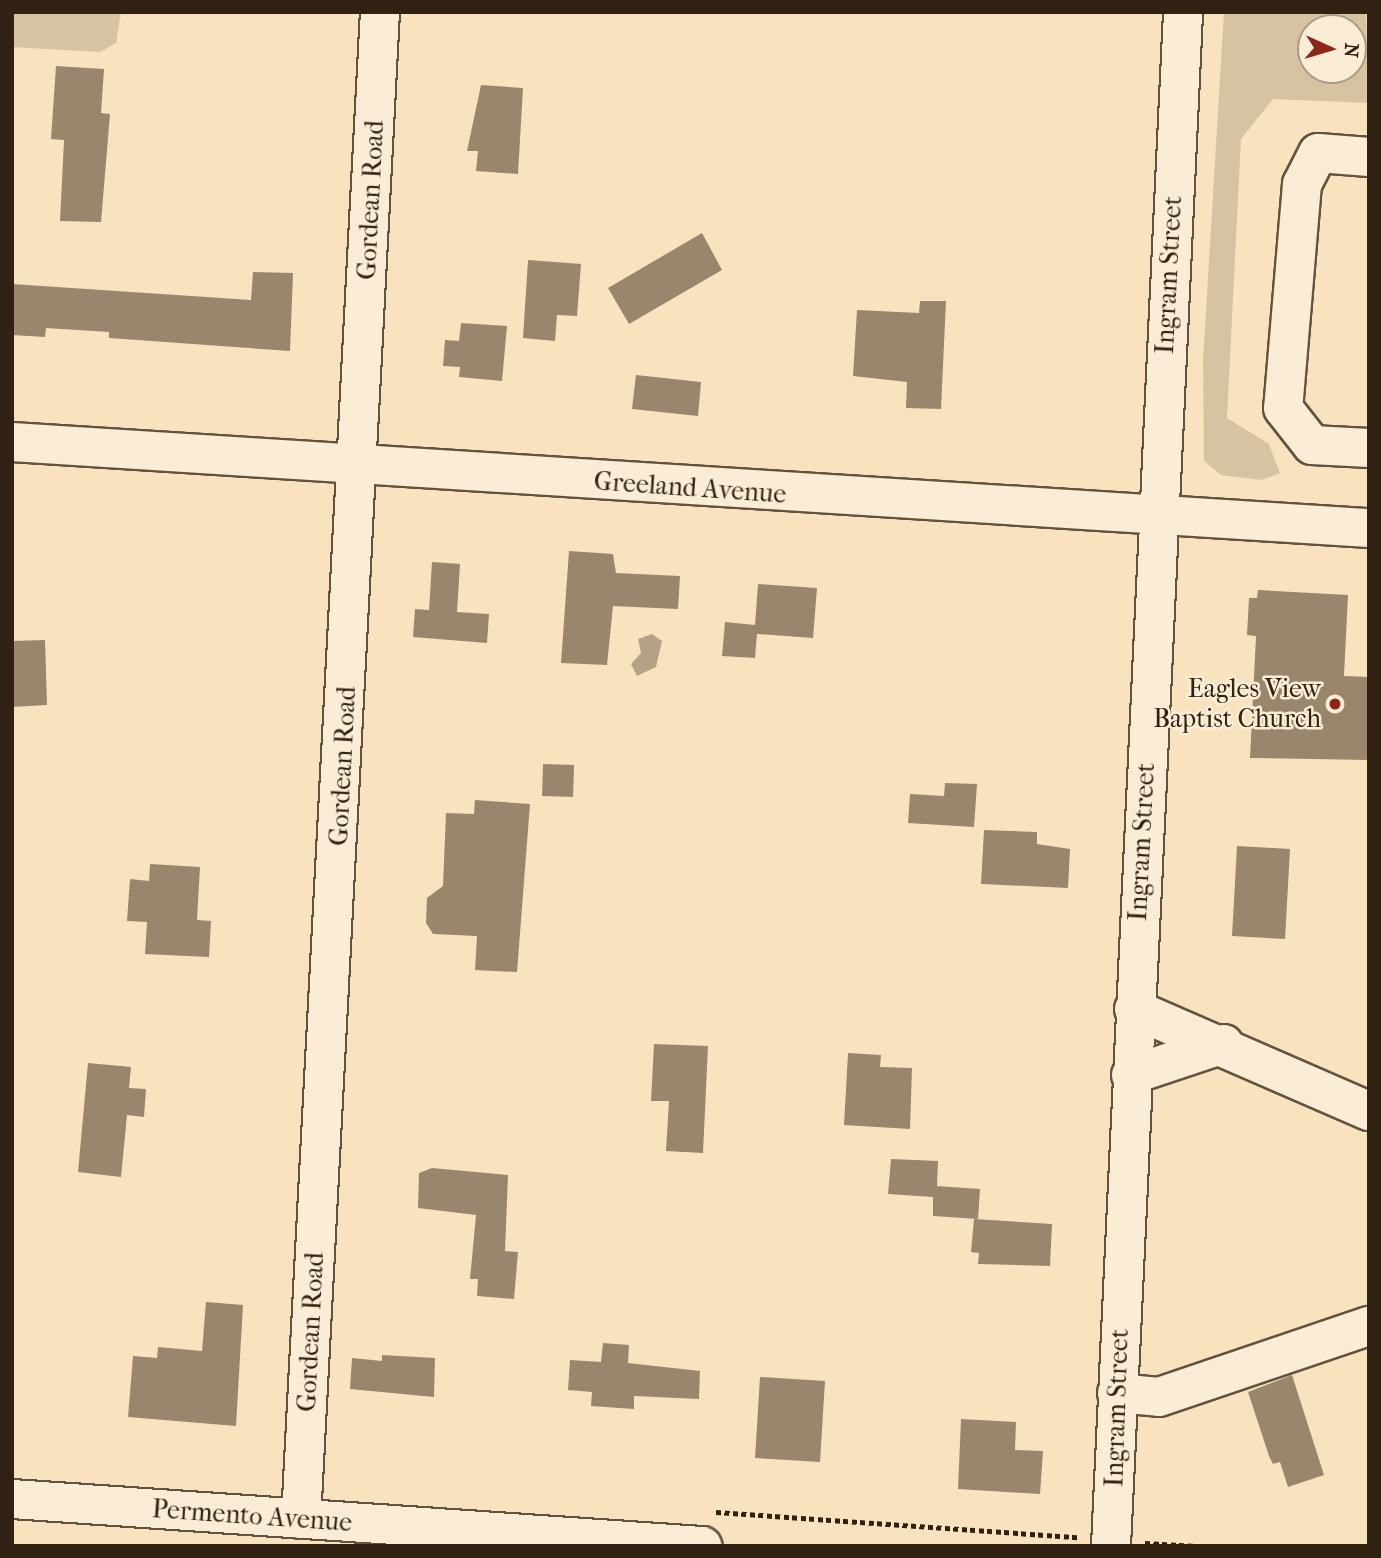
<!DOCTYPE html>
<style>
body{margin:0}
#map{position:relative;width:1381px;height:1558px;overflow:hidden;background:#f9e3bf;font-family:"IM FELL French Canon",serif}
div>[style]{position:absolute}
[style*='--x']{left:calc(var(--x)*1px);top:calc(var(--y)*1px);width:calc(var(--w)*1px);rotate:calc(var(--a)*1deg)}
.green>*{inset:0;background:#d7c2a2}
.water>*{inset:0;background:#b5a185}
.building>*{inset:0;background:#99866c}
.path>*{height:4.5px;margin-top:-2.25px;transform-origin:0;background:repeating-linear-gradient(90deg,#312113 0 5px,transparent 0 8.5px)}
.roads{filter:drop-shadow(2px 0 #63523e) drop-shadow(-2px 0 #63523e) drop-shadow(0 2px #63523e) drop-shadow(0 -2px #63523e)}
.minor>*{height:38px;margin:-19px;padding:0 19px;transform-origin:19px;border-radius:19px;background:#fbedd5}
.dots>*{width:19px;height:19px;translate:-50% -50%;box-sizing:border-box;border:4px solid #fbedd5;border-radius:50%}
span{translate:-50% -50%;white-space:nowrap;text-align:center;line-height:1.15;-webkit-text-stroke:5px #fbedd5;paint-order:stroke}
.street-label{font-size:26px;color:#312113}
.poi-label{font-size:26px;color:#312113}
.right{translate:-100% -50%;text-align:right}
.frame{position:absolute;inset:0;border:14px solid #312113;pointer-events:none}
.north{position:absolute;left:1297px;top:14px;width:70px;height:70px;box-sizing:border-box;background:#fbedd5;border:2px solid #aa9b87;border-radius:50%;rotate:94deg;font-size:19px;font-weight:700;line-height:28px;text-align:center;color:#312113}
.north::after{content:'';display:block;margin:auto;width:24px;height:32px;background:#8f2418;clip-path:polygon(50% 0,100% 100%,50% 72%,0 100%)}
</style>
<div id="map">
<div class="green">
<i style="clip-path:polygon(12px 12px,121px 12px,116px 43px,100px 52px,12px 47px)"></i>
<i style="clip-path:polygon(evenodd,1224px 12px,1366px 12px,1369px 103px,1273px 99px,1241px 139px,1227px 418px,1269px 444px,1280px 473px,1262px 480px,1221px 475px,1204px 461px,1203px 361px,1224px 12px,1311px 28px,1353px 28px,1353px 70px,1311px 70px,1311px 28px)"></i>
</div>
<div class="water">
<i style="clip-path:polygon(652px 634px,662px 641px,656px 667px,637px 676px,631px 664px,641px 653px,638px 639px)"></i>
</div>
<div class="building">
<i style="clip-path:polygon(56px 66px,104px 69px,101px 113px,110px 114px,101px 222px,60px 221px,64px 140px,51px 139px)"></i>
<i style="clip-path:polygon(481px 85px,523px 88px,518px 174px,476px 171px,478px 151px,467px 151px)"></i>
<i style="clip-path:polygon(702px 233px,722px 270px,629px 324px,608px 288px)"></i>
<i style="clip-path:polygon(528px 260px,581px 264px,577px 316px,557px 315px,555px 341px,523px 338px)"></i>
<i style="clip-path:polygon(253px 272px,293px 273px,290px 351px,109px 338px,109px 332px,46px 328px,45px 337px,12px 335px,12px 284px,251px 300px)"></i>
<i style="clip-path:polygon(920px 301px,946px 301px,941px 409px,906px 408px,907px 382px,853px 376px,857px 310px,919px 313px)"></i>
<i style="clip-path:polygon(461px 323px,507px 326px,502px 381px,459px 377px,460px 367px,443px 366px,445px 340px,459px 341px)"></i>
<i style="clip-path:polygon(636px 375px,701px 382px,698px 416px,632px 409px)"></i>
<i style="clip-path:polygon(569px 551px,613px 554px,616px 573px,680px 576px,678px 609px,613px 606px,607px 665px,561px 663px)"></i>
<i style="clip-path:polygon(432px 562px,460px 564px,457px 612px,489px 614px,487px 643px,413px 637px,415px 609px,429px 610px)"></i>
<i style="clip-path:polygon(758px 584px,817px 588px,813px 638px,757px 634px,755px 658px,722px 656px,725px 622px,755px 625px)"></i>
<i style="clip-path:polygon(1258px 590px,1348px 595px,1344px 676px,1369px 677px,1369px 760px,1250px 758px,1256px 636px,1247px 635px,1249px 598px,1257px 598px)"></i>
<i style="clip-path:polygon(45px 640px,47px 705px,12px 707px,12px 641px)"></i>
<i style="clip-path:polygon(543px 764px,574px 765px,573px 797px,542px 796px)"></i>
<i style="clip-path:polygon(945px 783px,977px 784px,974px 827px,908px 823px,910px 794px,944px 796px)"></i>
<i style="clip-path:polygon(475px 800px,530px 804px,517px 972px,475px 970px,477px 936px,433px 934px,426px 923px,427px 898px,443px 886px,446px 813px,474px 814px)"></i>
<i style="clip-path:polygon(984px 830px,1037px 832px,1037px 844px,1070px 849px,1068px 888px,981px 884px)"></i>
<i style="clip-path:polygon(1237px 846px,1290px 849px,1285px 939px,1232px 936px)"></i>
<i style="clip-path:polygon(150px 864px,200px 867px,197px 920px,211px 921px,209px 957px,145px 954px,147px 922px,127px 921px,130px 879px,149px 881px)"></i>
<i style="clip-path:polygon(654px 1044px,708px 1046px,703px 1153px,666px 1151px,669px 1101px,651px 1101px)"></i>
<i style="clip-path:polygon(848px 1053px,881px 1055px,880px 1067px,912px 1068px,910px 1129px,844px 1125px)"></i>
<i style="clip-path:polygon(88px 1063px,131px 1067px,129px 1088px,146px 1089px,144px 1117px,127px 1115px,121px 1177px,78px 1172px)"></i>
<i style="clip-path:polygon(891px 1159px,938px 1161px,937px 1186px,980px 1189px,978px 1219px,933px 1216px,933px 1197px,888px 1194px)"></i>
<i style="clip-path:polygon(432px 1168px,508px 1175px,505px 1251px,518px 1252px,514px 1299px,477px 1296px,478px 1279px,470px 1279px,476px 1215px,418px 1208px,419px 1173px)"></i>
<i style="clip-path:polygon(974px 1219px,1052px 1224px,1050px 1266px,978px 1264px,979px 1253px,971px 1252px)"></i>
<i style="clip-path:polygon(206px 1302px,243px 1305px,236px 1426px,128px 1417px,133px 1356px,157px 1358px,158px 1347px,202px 1351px)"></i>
<i style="clip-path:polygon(603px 1343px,629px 1345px,628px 1363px,700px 1371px,699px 1399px,634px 1396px,634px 1409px,591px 1406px,592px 1392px,568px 1390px,570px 1360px,601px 1362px)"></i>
<i style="clip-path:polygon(382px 1355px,435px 1358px,434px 1397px,350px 1389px,352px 1358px,382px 1361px)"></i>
<i style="clip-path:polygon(1292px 1375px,1324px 1475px,1288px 1487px,1280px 1462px,1273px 1464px,1269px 1456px,1248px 1392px)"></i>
<i style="clip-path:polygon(760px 1377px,825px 1381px,820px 1462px,755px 1458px)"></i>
<i style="clip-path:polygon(961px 1419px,1016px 1422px,1015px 1450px,1043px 1451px,1040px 1494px,958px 1489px)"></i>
</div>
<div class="path">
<i style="--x:716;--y:1512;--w:362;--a:4"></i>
<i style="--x:1145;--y:1543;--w:52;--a:3.3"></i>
</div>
<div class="roads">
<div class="minor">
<i style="--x:1369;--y:157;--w:51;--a:-175.5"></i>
<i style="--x:1318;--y:153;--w:35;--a:117"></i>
<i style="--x:1302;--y:184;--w:225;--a:94.8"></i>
<i style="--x:1283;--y:408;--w:47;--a:51.9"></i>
<i style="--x:1312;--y:445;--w:57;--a:3"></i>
<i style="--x:12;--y:442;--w:1360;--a:3.63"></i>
<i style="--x:1134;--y:1009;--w:256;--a:23.5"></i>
<i style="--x:1131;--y:1075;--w:98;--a:-18.4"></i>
<i style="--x:1117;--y:1393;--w:42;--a:5.4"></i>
<i style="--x:1159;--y:1397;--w:222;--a:-18.7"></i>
<i style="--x:12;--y:1499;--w:692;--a:3.9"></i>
<i style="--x:301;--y:1519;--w:1509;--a:-87"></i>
<i style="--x:1111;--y:1546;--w:1536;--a:-87.31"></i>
</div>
</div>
<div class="dots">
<i style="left:1335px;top:704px;background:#8f2418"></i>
</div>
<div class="street-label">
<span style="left:371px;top:200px;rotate:-87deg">Gordean Road</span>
<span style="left:1169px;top:275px;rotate:-87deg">Ingram Street</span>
<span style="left:690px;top:488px;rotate:4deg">Greeland Avenue</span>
<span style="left:343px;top:766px;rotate:-87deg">Gordean Road</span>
<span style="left:1142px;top:842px;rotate:-87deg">Ingram Street</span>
<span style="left:311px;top:1332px;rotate:-87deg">Gordean Road</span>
<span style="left:1117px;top:1408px;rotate:-88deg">Ingram Street</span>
<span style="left:252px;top:1516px;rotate:4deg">Permento Avenue</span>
</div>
<div class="poi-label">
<span class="right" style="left:1321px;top:704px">Eagles View<br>Baptist Church</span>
</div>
<div class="frame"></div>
<div class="north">N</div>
</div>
